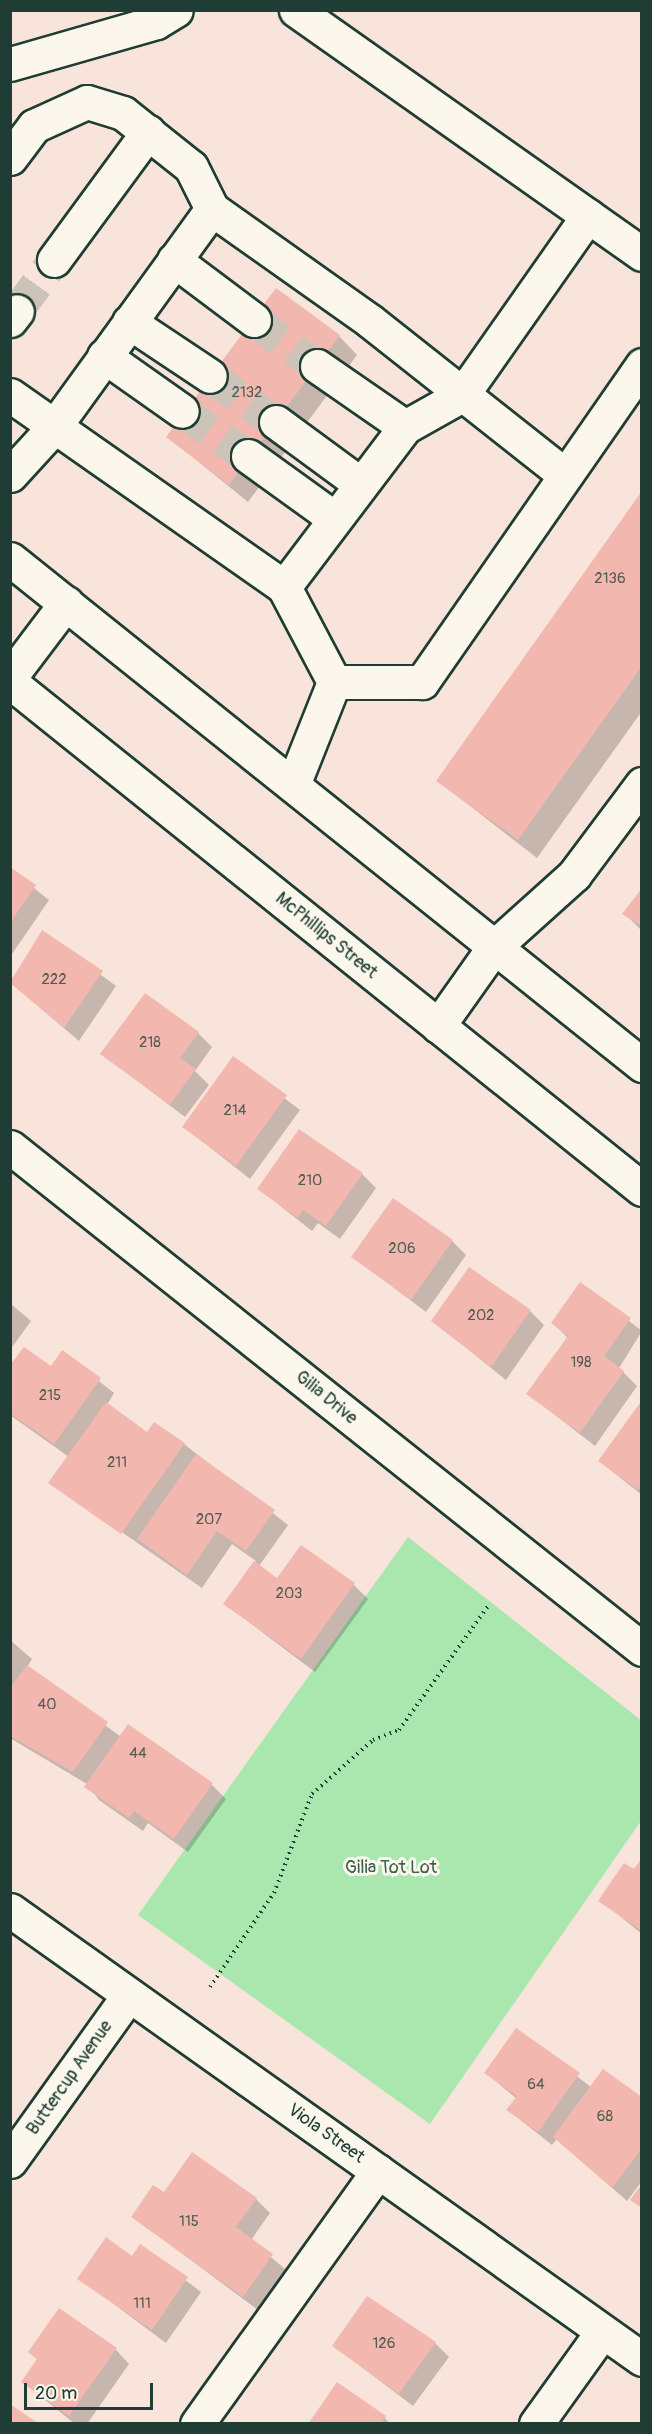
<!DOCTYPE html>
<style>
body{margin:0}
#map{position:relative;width:652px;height:2434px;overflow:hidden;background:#f8e4da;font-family:Pangolin,sans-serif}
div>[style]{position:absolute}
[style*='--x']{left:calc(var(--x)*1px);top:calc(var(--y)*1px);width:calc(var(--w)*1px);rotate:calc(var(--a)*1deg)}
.green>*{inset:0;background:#aae7ae}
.shadow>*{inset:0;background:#0003}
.building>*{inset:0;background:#f2b7af}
.minor-tunnel>*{height:33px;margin-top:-16.5px;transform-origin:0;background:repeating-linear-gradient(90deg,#cdc3b9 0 33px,transparent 0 49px)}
.path>*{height:4px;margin-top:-2px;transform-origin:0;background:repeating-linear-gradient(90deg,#1f3d34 0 1.5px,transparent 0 6px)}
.roads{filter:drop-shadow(2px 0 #1f3d34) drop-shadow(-2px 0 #1f3d34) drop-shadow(0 2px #1f3d34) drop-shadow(0 -2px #1f3d34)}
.minor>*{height:33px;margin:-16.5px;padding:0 16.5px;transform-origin:16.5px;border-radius:16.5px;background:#fbf7ec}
.major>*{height:33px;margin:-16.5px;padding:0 16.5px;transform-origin:16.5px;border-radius:16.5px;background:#fbf7ec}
span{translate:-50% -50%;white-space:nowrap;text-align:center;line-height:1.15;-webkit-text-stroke:6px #fbf7ec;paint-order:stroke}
.number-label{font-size:15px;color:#545c53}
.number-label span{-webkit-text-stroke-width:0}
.street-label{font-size:18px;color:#1f3d34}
.park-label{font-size:18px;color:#3b5f4c}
.frame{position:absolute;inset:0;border:12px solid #1f3d34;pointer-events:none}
.scale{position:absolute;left:24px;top:2383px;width:129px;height:27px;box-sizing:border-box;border:3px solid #1f3d34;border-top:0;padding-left:8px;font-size:18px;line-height:21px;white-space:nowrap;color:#1f3d34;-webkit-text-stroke:4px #fbf7ec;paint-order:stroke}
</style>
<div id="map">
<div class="green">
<i style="clip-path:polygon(408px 1537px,642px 1721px,641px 1821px,430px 2124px,138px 1915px)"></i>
</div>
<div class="shadow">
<i style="clip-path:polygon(339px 336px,357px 355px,248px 502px,168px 437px)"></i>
<i style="clip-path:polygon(642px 494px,642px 711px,537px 858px,438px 781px)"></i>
<i style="clip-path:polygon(10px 869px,49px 900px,10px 957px)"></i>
<i style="clip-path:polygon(642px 890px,642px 931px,624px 913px)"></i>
<i style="clip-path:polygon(43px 932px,116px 986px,79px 1041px,10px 982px)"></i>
<i style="clip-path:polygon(198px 1033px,212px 1047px,195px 1071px,209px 1085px,185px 1117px,102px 1054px)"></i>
<i style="clip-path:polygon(233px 1059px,300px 1110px,250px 1179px,184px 1127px)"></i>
<i style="clip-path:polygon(362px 1174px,376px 1188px,340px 1239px,318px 1223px,312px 1231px,259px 1189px)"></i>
<i style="clip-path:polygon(452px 1241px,466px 1255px,426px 1312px,353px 1257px)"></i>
<i style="clip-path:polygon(581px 1284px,642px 1331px,619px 1368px,637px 1386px,595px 1446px,528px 1394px,568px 1338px,553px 1323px)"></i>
<i style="clip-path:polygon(10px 1303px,31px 1321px,10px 1350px)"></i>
<i style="clip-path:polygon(530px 1311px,544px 1325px,506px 1380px,433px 1321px)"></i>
<i style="clip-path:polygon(62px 1352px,114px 1393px,107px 1405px,147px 1434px,184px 1444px,288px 1525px,259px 1566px,278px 1580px,354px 1585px,368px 1599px,315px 1672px,225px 1604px,256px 1561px,232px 1544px,202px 1588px,50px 1482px,69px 1457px,10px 1415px,10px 1368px,51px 1368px)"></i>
<i style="clip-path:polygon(640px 1405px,642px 1406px,642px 1495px,599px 1461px)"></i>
<i style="clip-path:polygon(10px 1640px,32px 1659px,27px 1667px,121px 1737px,212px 1785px,226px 1799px,188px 1852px,148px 1823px,143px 1831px,99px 1800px,87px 1784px,10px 1738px)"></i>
<i style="clip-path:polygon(642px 1861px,642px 1934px,600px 1900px)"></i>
<i style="clip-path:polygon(516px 2030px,591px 2087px,642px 2099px,642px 2181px,627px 2201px,557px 2139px,552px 2145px,508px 2110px,517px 2099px,486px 2073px)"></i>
<i style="clip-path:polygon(164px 2194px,256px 2199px,270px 2213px,251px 2240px,286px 2270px,258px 2310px,133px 2217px)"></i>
<i style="clip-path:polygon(141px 2246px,201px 2292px,166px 2343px,79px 2278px,132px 2258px)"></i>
<i style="clip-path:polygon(435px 2343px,449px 2357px,413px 2406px,334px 2346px)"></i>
<i style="clip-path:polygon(116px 2350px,129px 2364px,87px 2424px,75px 2424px,23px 2382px,38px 2360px,29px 2352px)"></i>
<i style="clip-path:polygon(385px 2418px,390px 2424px,310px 2424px)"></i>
</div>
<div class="building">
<i style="clip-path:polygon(276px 288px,340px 335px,229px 485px,166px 437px)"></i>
<i style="clip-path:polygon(642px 491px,642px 666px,518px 840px,436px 781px)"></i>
<i style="clip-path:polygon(10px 867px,36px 885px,10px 923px)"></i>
<i style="clip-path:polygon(642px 888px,642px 926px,622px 914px)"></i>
<i style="clip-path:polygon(42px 930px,103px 971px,64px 1028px,10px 983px)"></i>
<i style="clip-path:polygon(145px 993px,199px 1032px,180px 1058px,196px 1069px,170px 1105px,100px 1054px)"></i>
<i style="clip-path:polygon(233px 1056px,287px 1095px,236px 1166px,182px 1127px)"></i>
<i style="clip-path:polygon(299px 1129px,363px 1173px,326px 1226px,303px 1210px,298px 1218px,257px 1189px)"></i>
<i style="clip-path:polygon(393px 1198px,453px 1240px,411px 1300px,351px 1257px)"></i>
<i style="clip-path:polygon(469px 1267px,531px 1310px,491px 1367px,431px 1321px)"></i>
<i style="clip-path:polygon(580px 1282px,631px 1318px,604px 1356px,624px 1371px,580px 1433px,526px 1394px,568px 1336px,551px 1323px)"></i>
<i style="clip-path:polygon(24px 1347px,51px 1366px,62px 1350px,101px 1378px,54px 1444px,10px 1413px,10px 1365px)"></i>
<i style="clip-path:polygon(106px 1402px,147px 1432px,154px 1422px,185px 1443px,121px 1534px,48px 1483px)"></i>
<i style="clip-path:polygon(640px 1403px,642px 1486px,638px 1490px,598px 1461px)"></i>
<i style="clip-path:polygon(196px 1454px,275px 1510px,246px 1551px,217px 1531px,187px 1575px,137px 1539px)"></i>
<i style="clip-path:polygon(301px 1545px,355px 1583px,301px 1659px,223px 1604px,254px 1561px,277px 1578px)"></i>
<i style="clip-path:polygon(27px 1665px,108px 1722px,73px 1772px,10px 1736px,10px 1688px)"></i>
<i style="clip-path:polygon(128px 1724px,213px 1783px,174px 1839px,134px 1811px,129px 1818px,84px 1787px)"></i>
<i style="clip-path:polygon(642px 1858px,642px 1931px,598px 1901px,624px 1863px,634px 1869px)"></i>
<i style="clip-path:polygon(516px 2028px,580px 2073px,538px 2132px,506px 2110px,517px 2096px,484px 2073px)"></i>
<i style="clip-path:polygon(603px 2069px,642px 2097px,642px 2148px,612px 2188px,553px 2137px)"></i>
<i style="clip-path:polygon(192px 2152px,257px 2198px,236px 2227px,273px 2254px,243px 2297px,131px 2217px,153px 2185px,164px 2192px)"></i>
<i style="clip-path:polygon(642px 2184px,642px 2208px,630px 2200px)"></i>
<i style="clip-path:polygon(106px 2237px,132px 2256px,140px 2244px,188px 2277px,152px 2330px,77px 2279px)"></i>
<i style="clip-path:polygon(367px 2296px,436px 2342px,399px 2394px,332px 2346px)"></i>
<i style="clip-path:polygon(59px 2308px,117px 2348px,69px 2416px,21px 2382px,37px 2359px,28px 2352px)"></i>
<i style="clip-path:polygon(337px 2382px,386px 2416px,381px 2424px,308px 2424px)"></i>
<i style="clip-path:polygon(10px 2404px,39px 2424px,10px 2424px)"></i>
</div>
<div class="minor-tunnel">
<i style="--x:17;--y:311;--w:63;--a:-54"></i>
<i style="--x:254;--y:320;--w:78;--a:36.1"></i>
<i style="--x:210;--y:376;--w:80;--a:34.9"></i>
<i style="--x:182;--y:411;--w:80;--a:34.3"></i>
</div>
<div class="path">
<i style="--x:210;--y:1987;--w:114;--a:-55.8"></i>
<i style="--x:274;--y:1893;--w:106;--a:-69"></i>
<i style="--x:312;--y:1794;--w:81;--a:-41.5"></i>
<i style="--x:373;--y:1740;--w:28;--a:-21"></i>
<i style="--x:399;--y:1730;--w:153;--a:-54.3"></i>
</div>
<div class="roads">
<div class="minor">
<i style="--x:296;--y:10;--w:423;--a:35.2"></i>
<i style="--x:10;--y:64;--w:152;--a:-16"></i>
<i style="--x:156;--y:22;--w:23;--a:-31"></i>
<i style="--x:10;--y:158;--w:40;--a:-53"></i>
<i style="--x:34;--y:126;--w:58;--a:-24.4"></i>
<i style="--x:87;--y:102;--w:38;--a:17"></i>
<i style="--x:123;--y:113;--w:87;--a:38.5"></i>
<i style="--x:191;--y:167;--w:47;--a:63.4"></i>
<i style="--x:212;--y:209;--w:194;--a:35.3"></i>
<i style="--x:370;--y:321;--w:247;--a:38.3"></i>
<i style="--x:54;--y:260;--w:159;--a:-53.7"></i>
<i style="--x:174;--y:260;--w:100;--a:36.9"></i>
<i style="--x:10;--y:320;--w:11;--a:-52"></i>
<i style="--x:129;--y:322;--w:97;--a:33.7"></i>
<i style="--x:104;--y:356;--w:95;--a:35.2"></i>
<i style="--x:317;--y:366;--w:107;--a:34.7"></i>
<i style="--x:10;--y:395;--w:335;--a:35"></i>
<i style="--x:284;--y:587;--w:107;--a:62.2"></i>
<i style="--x:334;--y:682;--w:111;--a:111.7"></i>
<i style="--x:276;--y:422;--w:103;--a:36.3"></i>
<i style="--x:248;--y:456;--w:106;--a:35.8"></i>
<i style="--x:10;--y:475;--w:65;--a:-47.5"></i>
<i style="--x:54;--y:427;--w:269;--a:-54.1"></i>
<i style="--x:284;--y:587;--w:201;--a:-52.9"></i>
<i style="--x:405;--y:427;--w:65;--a:-29.3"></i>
<i style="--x:462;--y:395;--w:219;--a:-54.9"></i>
<i style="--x:10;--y:677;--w:93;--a:-52.9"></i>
<i style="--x:334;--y:682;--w:88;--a:0"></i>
<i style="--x:422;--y:682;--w:386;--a:-55.2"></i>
<i style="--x:494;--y:947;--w:108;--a:-42"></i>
<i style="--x:574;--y:875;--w:114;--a:-53.2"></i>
<i style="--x:10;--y:1147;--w:807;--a:38.46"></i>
<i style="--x:10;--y:1910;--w:775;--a:35.39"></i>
<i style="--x:10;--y:2161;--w:204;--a:-54.4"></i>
<i style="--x:197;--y:2424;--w:311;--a:-54.4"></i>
<i style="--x:536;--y:2424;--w:113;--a:-54.3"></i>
</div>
<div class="major">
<i style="--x:10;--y:559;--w:810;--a:38.68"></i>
<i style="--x:10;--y:682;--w:810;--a:38.74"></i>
<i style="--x:438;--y:1026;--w:97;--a:-54.7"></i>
</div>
</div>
<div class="number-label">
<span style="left:247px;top:393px">2132</span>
<span style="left:610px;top:579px">2136</span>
<span style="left:54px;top:980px">222</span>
<span style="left:150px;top:1043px">218</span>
<span style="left:235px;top:1111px">214</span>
<span style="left:310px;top:1181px">210</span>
<span style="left:402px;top:1249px">206</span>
<span style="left:481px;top:1316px">202</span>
<span style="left:581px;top:1363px">198</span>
<span style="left:50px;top:1396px">215</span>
<span style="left:117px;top:1463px">211</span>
<span style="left:209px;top:1520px">207</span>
<span style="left:289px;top:1594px">203</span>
<span style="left:47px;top:1705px">40</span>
<span style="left:138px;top:1754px">44</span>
<span style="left:536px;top:2085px">64</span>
<span style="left:605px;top:2117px">68</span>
<span style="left:189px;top:2222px">115</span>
<span style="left:142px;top:2304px">111</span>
<span style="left:384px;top:2344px">126</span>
</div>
<div class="street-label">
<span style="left:326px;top:936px;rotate:39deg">McPhillips Street</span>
<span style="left:326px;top:1398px;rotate:39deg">Gilia Drive</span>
<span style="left:70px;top:2078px;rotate:-55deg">Buttercup Avenue</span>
<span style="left:326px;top:2134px;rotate:35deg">Viola Street</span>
</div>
<div class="park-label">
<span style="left:391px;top:1868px">Gilia Tot Lot</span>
</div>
<div class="frame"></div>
<div class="scale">20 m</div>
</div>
